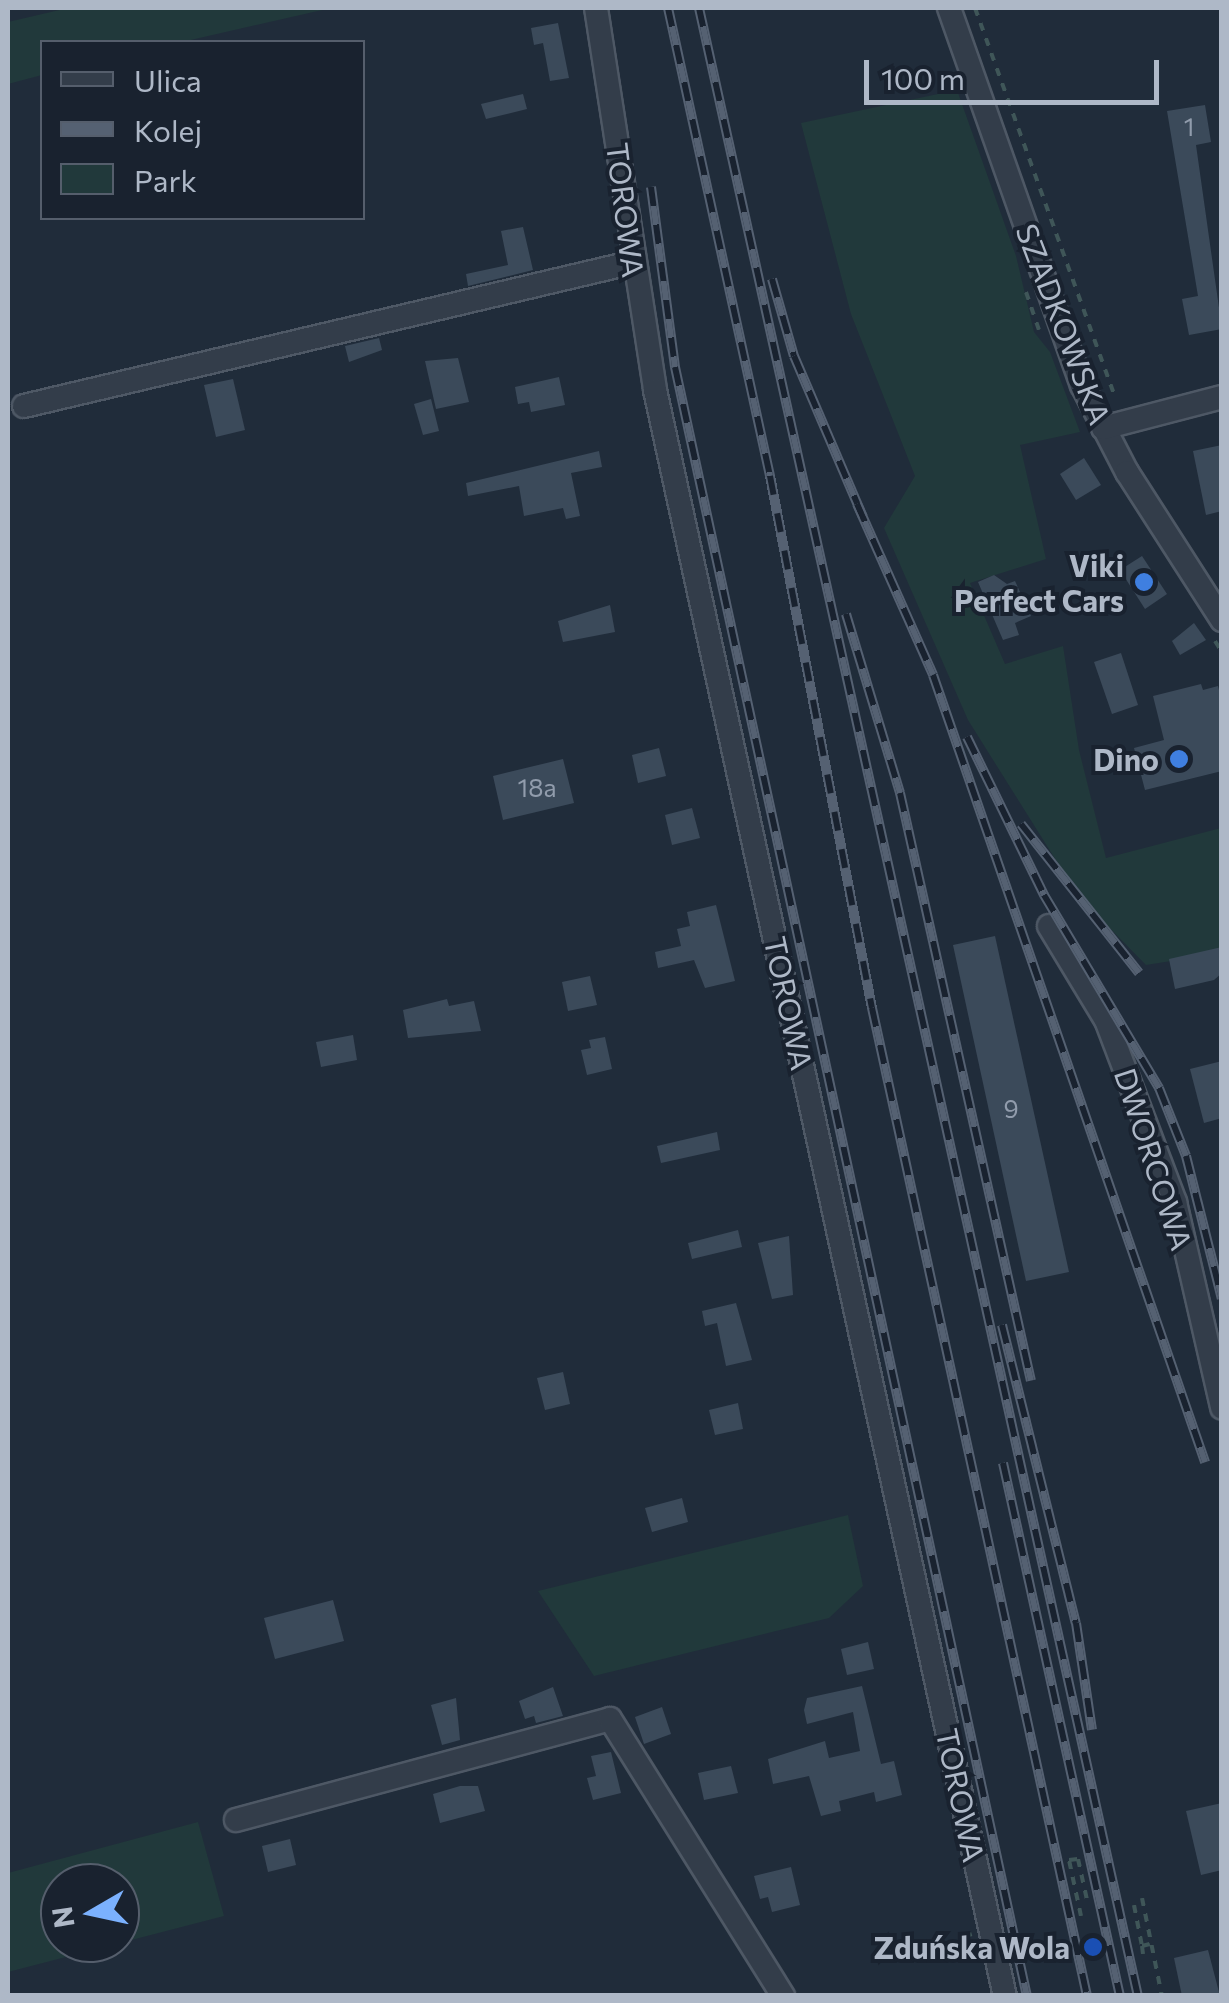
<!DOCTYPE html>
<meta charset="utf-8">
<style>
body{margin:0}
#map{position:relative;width:1229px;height:2003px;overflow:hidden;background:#202c3a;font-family:Commissioner,sans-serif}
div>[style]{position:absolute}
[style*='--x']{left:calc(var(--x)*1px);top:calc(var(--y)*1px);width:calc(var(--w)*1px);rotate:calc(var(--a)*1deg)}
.green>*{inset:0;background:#21393b}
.building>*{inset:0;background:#3b4a5a}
.path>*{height:4px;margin-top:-2px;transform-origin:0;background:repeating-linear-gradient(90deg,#3f5658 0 8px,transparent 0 16px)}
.roads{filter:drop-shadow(2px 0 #4e5865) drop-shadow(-2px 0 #4e5865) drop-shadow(0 2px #4e5865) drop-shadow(0 -2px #4e5865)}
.minor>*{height:22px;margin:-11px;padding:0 11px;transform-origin:11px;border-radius:11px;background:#333d4a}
.rail>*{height:10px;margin-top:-5px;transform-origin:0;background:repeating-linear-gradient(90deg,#19222f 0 19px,#556172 0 38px);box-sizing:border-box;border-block:2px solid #556172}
.dots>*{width:28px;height:28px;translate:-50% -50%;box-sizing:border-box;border:5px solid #19222f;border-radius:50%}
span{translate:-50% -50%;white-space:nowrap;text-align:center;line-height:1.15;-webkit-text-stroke:8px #19222f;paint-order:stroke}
.number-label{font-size:25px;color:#919cac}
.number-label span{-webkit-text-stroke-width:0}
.street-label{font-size:30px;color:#aeb8c7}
.poi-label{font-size:30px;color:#aeb8c7;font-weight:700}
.right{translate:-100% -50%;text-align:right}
.frame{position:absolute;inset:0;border:10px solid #aeb8c7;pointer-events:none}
.legend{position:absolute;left:40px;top:40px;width:325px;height:180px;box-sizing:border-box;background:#19222f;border:2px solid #555e6c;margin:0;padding:12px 18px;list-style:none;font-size:30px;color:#aeb8c7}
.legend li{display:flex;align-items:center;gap:20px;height:50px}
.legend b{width:50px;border:2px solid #555e6c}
.north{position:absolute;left:40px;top:1863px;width:100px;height:100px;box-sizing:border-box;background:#19222f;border:2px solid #555e6c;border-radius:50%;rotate:261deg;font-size:28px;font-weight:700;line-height:40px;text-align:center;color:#aeb8c7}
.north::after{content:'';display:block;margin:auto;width:35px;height:45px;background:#7bb1fe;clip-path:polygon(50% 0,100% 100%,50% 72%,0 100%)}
.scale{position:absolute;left:864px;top:60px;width:295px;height:45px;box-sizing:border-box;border:5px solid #aeb8c7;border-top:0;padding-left:12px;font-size:30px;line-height:35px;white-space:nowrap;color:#aeb8c7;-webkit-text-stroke:8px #19222f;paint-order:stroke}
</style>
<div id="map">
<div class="green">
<i style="clip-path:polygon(68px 8px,331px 8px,182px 42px,42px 42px,42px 75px,8px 84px,8px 22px)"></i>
<i style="clip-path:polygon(957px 90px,1016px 256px,1034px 332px,1050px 352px,1080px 432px,1020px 445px,1046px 559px,970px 583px,1005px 664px,1063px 646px,1079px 750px,1106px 858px,1221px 828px,1221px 953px,1146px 965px,1079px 897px,968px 720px,884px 528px,915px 476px,851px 314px,801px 123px)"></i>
<i style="clip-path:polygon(848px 1515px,863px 1586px,829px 1618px,594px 1676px,538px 1591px)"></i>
<i style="clip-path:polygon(evenodd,198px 1822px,224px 1916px,8px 1972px,8px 1873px,198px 1822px,120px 1883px,120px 1943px,60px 1943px,60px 1883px,120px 1883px)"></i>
</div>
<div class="building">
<i style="clip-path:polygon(558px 23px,569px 78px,550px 81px,543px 43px,534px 45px,531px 28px)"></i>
<i style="clip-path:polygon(523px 94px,527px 109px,486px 119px,481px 104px)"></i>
<i style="clip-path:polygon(1205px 105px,1211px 142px,1196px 145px,1222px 329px,1189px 335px,1182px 299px,1198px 296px,1167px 111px)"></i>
<i style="clip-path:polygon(523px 227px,533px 270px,468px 286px,466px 274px,508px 265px,501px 231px)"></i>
<i style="clip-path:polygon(379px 338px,382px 350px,349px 362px,345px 346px)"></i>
<i style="clip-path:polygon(458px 358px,469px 402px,436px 409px,425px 361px)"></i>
<i style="clip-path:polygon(559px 377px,565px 405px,531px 412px,529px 402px,518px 404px,515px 387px)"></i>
<i style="clip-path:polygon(233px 379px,245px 430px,216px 437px,204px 385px)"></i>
<i style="clip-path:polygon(431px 399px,439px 431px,423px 435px,414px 404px)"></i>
<i style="clip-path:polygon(1222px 445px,1222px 511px,1206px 515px,1193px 451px)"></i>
<i style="clip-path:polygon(599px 451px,602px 467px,571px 473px,580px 516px,566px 519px,563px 508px,524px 516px,519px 486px,468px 496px,466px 483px)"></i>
<i style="clip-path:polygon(1084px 458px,1101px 485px,1076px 500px,1060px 474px)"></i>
<i style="clip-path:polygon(1142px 556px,1167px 594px,1145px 609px,1120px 570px)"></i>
<i style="clip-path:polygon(994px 575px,1007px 584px,1015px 581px,1031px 616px,1015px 623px,1019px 635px,1003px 640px,978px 582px)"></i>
<i style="clip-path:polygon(610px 605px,615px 632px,563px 642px,558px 621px)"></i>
<i style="clip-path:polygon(1194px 623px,1206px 640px,1180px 655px,1172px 641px)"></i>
<i style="clip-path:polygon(1121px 653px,1138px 705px,1112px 714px,1094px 662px)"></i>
<i style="clip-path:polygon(1201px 684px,1203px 690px,1218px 686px,1222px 702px,1222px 771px,1145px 790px,1134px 748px,1164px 740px,1153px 696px)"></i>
<i style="clip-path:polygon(659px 748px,666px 776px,638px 783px,632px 755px)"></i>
<i style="clip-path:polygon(563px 759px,574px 803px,503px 820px,493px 776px)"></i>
<i style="clip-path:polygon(692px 808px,700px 838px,672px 845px,665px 815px)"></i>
<i style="clip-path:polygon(716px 905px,735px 981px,705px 988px,694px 960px,658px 968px,655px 952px,681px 946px,677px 929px,690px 926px,687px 912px)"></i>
<i style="clip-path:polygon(995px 936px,1069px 1272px,1026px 1281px,953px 945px)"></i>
<i style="clip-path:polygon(1222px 947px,1222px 973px,1214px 980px,1175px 989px,1169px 959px)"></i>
<i style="clip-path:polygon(590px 976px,597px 1005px,568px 1011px,562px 982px)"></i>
<i style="clip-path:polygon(447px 999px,449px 1006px,474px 1001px,481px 1031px,408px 1038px,403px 1010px)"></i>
<i style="clip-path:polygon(353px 1035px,357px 1060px,321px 1067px,316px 1042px)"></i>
<i style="clip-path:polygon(605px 1037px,612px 1069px,587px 1075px,581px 1050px,591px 1048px,589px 1040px)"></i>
<i style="clip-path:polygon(1222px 1061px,1222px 1118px,1204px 1123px,1190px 1069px)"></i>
<i style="clip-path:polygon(717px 1132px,720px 1150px,661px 1163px,657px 1146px)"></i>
<i style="clip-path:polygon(738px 1230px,742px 1247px,692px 1259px,688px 1243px)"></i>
<i style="clip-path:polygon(789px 1236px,793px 1295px,772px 1299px,758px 1243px)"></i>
<i style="clip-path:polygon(736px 1303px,752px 1360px,726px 1366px,717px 1323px,705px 1326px,702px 1311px)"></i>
<i style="clip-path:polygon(563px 1372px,570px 1404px,545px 1410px,537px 1378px)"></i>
<i style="clip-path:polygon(738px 1403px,743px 1429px,715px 1435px,709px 1410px)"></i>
<i style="clip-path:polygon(682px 1498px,688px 1522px,652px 1532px,645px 1508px)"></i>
<i style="clip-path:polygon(333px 1600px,344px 1641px,275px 1659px,264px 1618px)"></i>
<i style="clip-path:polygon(868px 1642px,874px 1669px,847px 1675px,841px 1649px)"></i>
<i style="clip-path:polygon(862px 1686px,881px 1764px,894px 1761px,902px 1795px,876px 1802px,874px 1792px,839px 1801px,841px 1811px,821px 1816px,809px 1776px,773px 1784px,768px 1759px,825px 1741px,829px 1758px,860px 1751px,853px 1712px,807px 1724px,804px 1710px,807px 1698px)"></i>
<i style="clip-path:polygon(553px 1687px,563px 1716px,536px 1723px,534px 1716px,525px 1719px,519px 1701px)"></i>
<i style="clip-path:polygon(456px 1698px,460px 1740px,442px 1745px,431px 1705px)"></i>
<i style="clip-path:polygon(662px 1707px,671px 1734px,644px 1744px,635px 1717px)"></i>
<i style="clip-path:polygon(611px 1752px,621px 1793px,593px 1800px,587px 1778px,596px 1776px,591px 1756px)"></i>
<i style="clip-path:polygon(731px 1766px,738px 1793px,704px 1800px,698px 1773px)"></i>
<i style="clip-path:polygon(460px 1786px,478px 1786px,485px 1811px,440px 1823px,433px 1794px)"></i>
<i style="clip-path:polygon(1222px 1803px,1222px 1870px,1201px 1875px,1186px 1811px)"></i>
<i style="clip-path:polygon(290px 1839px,296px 1865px,268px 1872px,262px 1846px)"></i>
<i style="clip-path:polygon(791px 1867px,800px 1905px,772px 1912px,768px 1897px,760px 1899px,754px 1876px)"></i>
<i style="clip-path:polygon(1208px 1950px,1220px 1996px,1182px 1996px,1174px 1958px)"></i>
</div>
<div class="path">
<i style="--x:975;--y:8;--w:410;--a:70.2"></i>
<i style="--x:1026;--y:292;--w:40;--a:71.1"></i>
<i style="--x:1215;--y:641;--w:13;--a:58"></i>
<i style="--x:1142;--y:1898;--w:100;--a:78.5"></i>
<i style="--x:1134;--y:1905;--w:42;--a:79"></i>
<i style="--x:1081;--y:1916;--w:57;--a:-102.1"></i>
<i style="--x:1069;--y:1860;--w:9;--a:-6"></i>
<i style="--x:1078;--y:1859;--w:42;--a:77.6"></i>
<i style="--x:967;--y:1944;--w:8;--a:-104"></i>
<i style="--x:965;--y:1936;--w:7;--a:-16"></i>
<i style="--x:1143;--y:1954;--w:8;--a:-97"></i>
<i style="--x:1142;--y:1946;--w:8;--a:-14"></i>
<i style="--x:1219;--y:1991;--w:3;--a:-18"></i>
</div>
<div class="roads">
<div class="minor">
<i style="--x:596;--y:8;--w:387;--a:81.2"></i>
<i style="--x:655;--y:390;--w:1644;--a:77.71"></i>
<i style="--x:949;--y:8;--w:400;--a:70.6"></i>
<i style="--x:1082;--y:385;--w:98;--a:62.7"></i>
<i style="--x:1127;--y:472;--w:176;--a:57.3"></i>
<i style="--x:24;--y:406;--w:623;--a:-13.28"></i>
<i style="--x:1103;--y:428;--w:123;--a:-14.6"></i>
<i style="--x:1049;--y:926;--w:110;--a:58.8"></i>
<i style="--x:1106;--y:1020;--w:195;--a:69.2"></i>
<i style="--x:1175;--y:1202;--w:211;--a:77.1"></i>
<i style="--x:236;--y:1820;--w:387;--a:-15.1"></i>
<i style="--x:610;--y:1719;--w:327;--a:58"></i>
</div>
</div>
<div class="rail">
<i style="--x:668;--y:8;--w:479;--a:77.7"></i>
<i style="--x:770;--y:476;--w:542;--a:79.15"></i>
<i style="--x:872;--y:1008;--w:1011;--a:77.72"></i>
<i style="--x:699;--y:8;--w:2036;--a:77.55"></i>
<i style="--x:651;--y:187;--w:182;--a:82.4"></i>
<i style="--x:675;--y:367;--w:1667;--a:77.81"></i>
<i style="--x:772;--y:279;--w:80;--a:74.1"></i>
<i style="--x:794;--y:356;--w:175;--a:66.8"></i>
<i style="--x:857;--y:504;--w:187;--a:66"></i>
<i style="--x:933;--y:675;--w:833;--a:70.93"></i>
<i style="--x:846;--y:614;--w:187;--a:73.2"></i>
<i style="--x:900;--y:793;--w:602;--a:77.44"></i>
<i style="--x:967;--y:737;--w:176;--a:64"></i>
<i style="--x:1044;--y:895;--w:225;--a:59.2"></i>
<i style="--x:1159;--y:1088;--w:73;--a:68.3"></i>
<i style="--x:1186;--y:1156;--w:147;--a:75.9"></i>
<i style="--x:1021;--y:824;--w:190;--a:51.6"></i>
<i style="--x:1002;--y:1325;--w:307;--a:76.1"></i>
<i style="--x:1076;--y:1623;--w:108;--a:81.5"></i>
<i style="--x:1003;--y:1463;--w:546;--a:77.62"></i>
</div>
<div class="dots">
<i style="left:1144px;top:582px;background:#3f7fe0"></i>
<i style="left:1179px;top:759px;background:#3f7fe0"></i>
<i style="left:1093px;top:1947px;background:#1a4fb4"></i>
</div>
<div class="number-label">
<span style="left:1189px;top:126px">1</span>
<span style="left:537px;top:787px">18a</span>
<span style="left:1011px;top:1108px">9</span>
</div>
<div class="street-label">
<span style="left:626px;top:210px;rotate:83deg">TOROWA</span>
<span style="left:1064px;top:324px;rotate:69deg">SZADKOWSKA</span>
<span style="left:789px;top:1003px;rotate:78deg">TOROWA</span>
<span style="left:1154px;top:1159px;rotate:72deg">DWORCOWA</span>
<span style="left:961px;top:1795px;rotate:78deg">TOROWA</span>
</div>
<div class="poi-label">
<span class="right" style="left:1124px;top:582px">Viki<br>Perfect Cars</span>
<span class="right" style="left:1159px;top:759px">Dino</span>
<span class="right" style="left:1070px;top:1947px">Zduńska Wola</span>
</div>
<div class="frame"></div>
<ul class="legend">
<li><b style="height:12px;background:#333d4a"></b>Ulica</li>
<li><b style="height:12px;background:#556172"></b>Kolej</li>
<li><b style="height:28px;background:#21393b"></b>Park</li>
</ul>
<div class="north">N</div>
<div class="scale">100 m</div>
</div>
